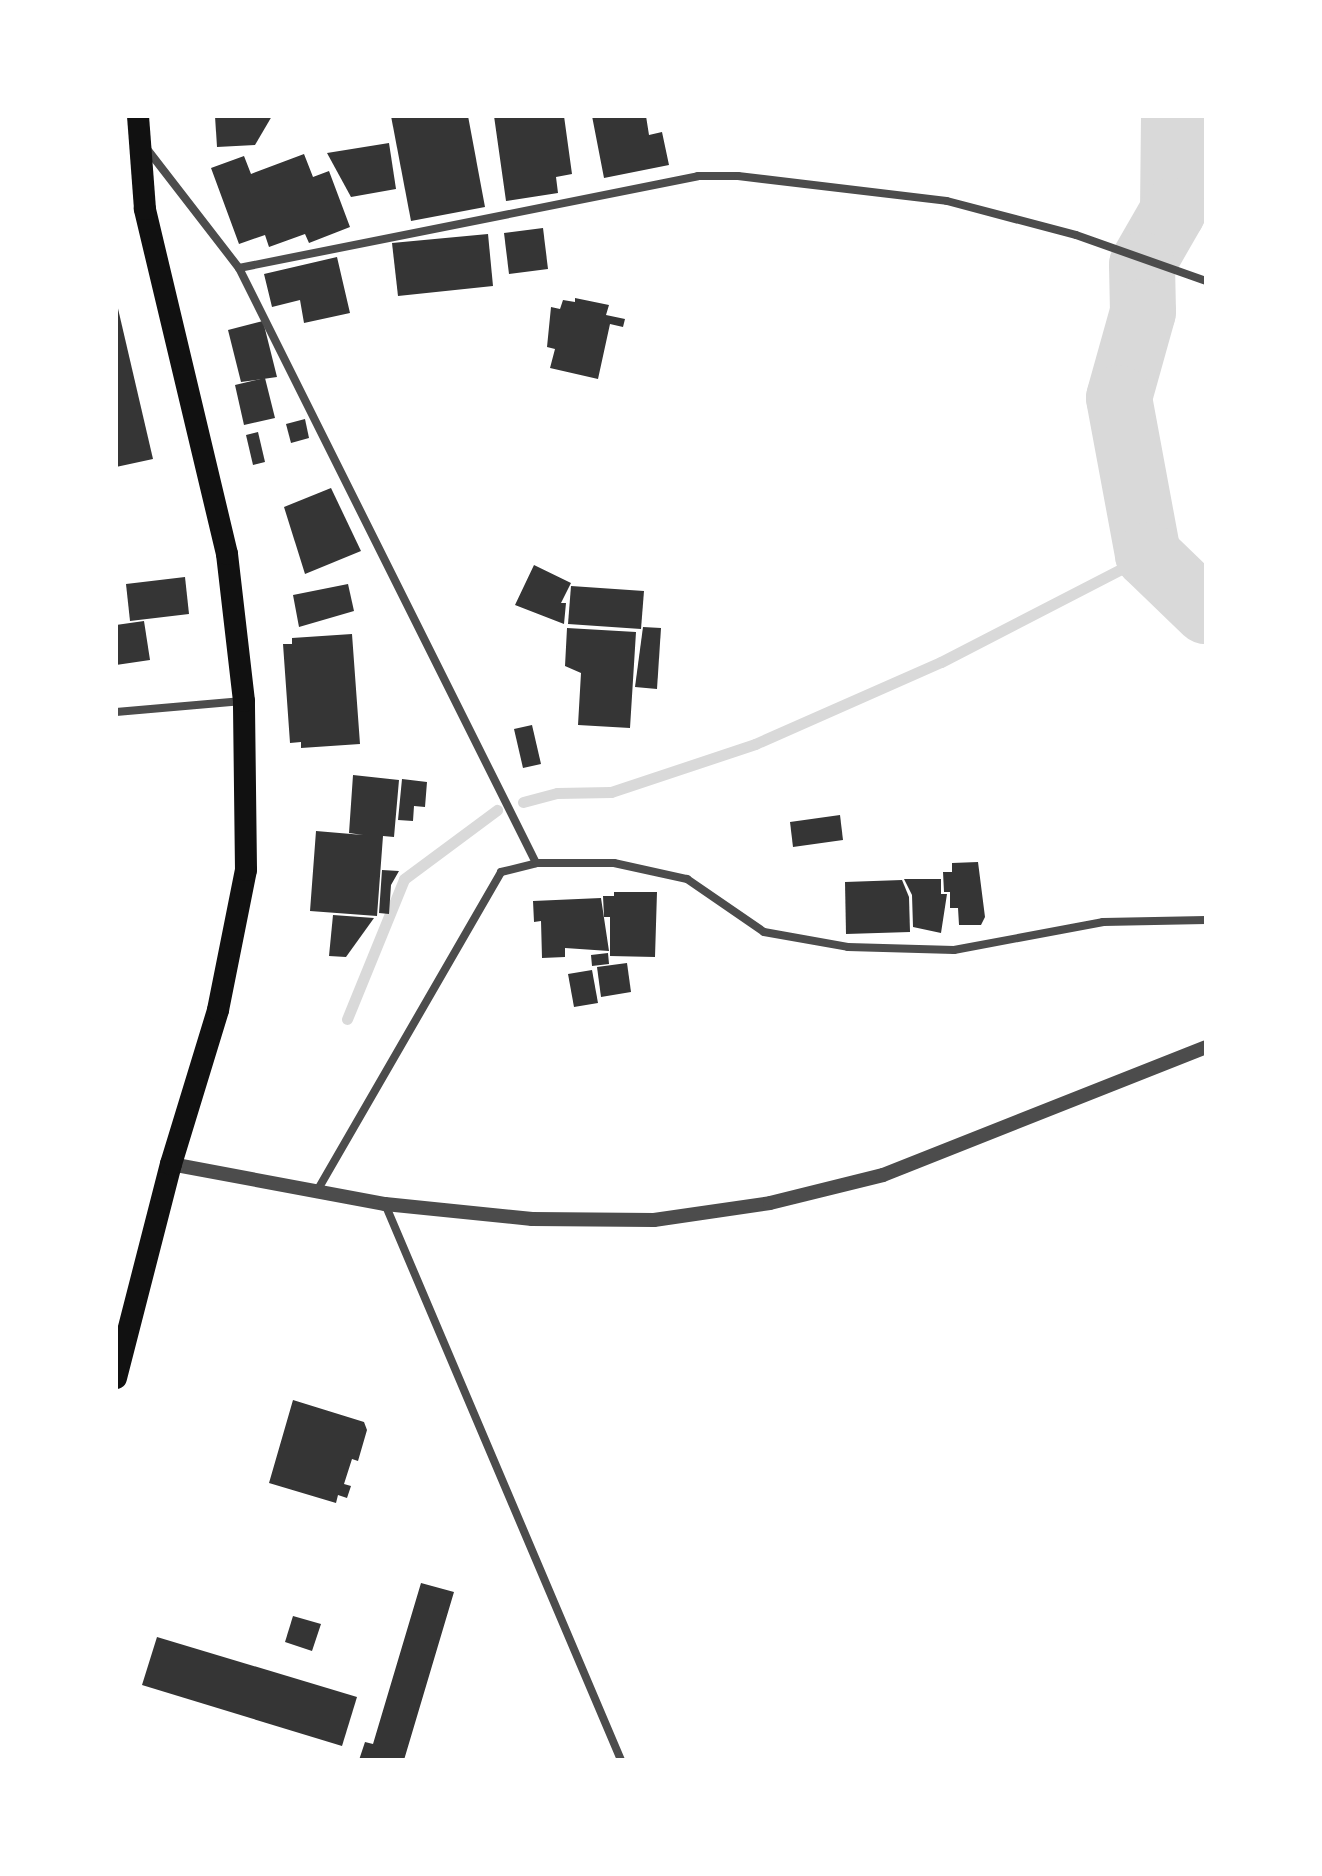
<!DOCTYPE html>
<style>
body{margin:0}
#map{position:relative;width:1322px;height:1876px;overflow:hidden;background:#fff;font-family:Barlow,sans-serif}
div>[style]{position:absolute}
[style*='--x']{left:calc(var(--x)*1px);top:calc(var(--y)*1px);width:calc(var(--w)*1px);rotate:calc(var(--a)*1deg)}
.stream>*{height:11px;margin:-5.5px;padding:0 5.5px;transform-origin:5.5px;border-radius:5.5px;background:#d9d9d9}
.river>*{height:66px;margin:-33px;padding:0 33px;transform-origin:33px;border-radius:33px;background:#d9d9d9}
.building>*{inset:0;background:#353535}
.minor>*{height:8px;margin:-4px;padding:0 4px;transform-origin:4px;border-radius:4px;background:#4c4c4c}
.tertiary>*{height:14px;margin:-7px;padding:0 7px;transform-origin:7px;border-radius:7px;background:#4c4c4c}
.trunk>*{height:22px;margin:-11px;padding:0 11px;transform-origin:11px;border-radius:11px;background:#111}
span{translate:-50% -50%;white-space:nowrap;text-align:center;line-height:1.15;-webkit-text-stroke:8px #fff;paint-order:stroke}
.frame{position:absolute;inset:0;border:118px solid #fff;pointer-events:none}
</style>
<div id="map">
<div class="stream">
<i style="--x:523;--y:802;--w:35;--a:-15"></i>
<i style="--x:557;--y:793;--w:54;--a:-1.1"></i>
<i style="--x:611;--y:792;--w:152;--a:-18.4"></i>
<i style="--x:755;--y:744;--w:203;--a:-23.8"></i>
<i style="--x:941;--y:662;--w:233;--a:-27.3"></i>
<i style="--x:347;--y:1019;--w:151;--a:-67.8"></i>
<i style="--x:404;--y:879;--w:116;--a:-36.6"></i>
</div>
<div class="river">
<i style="--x:1174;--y:116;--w:95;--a:90.6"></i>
<i style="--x:1173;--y:211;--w:62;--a:119.9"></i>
<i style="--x:1142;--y:265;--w:47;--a:88.8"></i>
<i style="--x:1143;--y:312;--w:89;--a:105.6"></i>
<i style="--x:1119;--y:398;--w:160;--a:79.5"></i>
<i style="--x:1148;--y:555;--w:81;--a:44"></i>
</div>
<div class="building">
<i style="clip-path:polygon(215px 116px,272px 116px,255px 145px,217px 147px)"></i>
<i style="clip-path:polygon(391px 116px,468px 116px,485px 207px,411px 221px)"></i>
<i style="clip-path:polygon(494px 116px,564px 116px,572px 174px,556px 177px,558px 193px,506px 201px)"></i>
<i style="clip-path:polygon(592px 116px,646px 116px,649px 135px,662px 132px,669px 165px,604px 178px)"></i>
<i style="clip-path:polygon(389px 143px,396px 189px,351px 197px,327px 153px)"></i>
<i style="clip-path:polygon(304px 154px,313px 177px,329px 171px,350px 227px,309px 243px,305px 234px,269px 247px,265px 235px,239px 244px,211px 168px,244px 156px,251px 174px)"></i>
<i style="clip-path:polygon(543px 228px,548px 269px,509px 274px,504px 233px)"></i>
<i style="clip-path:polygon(488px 234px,493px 286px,398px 296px,392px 243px)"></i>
<i style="clip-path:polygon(337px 257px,350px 313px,304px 323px,300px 300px,272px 307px,264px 274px)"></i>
<i style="clip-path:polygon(575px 298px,609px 305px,606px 315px,625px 319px,623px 327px,610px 324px,598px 379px,550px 368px,555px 349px,547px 347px,551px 307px,560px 309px,563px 300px,575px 302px)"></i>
<i style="clip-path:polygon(116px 300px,153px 459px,116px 467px)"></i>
<i style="clip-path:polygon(263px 321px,277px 377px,241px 382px,228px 330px)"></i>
<i style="clip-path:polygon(265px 378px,275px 418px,244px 425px,235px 385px)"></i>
<i style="clip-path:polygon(305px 419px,309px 438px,291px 443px,286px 424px)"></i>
<i style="clip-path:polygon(258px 432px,265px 462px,253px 465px,246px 435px)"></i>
<i style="clip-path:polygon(331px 488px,361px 551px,305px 574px,284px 507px)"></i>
<i style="clip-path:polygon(534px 565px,571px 583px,561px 603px,566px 603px,564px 624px,515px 605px)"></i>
<i style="clip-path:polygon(185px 577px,189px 614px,130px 621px,126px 584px)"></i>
<i style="clip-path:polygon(348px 584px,354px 611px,299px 627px,293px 595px)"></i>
<i style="clip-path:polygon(571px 586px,644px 591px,641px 629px,568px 624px)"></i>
<i style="clip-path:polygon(144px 621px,150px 660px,116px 665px,116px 625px)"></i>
<i style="clip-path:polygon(643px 627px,661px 628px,657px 689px,635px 687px)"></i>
<i style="clip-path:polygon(567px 628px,636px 632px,630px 728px,578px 725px,581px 673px,565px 666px)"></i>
<i style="clip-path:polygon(352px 634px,360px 744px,301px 748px,301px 742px,290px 743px,283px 644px,292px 644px,292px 638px)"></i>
<i style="clip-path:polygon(532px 725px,541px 764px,523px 768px,514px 729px)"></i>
<i style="clip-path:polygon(353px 775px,399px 780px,394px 837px,383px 836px,377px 916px,310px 911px,316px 831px,363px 835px,349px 833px)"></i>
<i style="clip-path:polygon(402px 779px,427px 782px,425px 807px,414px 806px,413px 821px,398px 820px)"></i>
<i style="clip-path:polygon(840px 815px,843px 840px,793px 847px,790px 822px)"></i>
<i style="clip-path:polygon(978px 862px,985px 917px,981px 925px,959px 925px,958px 908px,950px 908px,950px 892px,944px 892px,943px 872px,952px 872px,952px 863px)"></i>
<i style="clip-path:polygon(382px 870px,399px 871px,391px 885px,389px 914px,379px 913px)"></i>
<i style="clip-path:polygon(904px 879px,941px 879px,941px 894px,947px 894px,941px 933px,913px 927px,912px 895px)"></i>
<i style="clip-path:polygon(902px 880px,909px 897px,910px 932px,846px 934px,845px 882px)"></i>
<i style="clip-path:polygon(614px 892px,657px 892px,655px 957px,610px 956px,610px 917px,604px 917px,603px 896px,614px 896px)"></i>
<i style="clip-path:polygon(601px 898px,609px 951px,565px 948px,565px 957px,542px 958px,541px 921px,534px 922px,533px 901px)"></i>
<i style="clip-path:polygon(333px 915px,374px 918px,346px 957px,329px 956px)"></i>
<i style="clip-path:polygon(608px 953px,609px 964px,592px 966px,591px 955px)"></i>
<i style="clip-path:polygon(627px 963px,631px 992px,601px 997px,597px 967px)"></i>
<i style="clip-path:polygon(592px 970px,598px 1003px,574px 1007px,568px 974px)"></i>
<i style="clip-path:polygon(293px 1400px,364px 1422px,367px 1430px,358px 1461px,352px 1459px,344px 1484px,351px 1486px,347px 1498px,338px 1495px,336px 1503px,269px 1483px)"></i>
<i style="clip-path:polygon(421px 1583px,454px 1592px,404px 1760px,359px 1760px,365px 1742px,373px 1744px)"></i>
<i style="clip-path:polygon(293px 1616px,321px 1624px,312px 1651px,285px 1642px)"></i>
<i style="clip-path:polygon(157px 1637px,357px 1697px,342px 1746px,142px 1685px)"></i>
</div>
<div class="minor">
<i style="--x:147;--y:149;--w:150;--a:52.3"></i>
<i style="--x:239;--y:268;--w:665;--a:63.47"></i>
<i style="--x:239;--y:268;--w:468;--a:-11.3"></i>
<i style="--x:698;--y:176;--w:40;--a:0"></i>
<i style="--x:738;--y:176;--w:210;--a:6.8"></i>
<i style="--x:947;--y:201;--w:133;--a:14.8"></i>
<i style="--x:1076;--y:235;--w:138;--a:19.5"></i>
<i style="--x:116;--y:712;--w:127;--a:-5"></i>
<i style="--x:317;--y:1191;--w:368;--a:-60"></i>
<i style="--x:501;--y:872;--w:36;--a:-14"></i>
<i style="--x:536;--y:863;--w:78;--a:0"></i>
<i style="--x:614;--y:863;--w:75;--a:12.4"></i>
<i style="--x:687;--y:879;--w:93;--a:34.5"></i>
<i style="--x:764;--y:932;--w:85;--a:10.1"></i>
<i style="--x:848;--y:947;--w:106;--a:1.6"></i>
<i style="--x:954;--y:950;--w:152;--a:-10.6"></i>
<i style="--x:1103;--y:922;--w:103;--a:-1.1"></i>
<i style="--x:385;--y:1204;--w:604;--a:67"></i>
</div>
<div class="tertiary">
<i style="--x:171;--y:1164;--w:218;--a:10.6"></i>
<i style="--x:385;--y:1204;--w:148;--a:5.8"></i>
<i style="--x:532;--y:1219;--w:122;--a:0.5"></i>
<i style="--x:654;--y:1220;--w:117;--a:-8.3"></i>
<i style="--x:770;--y:1203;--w:116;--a:-13.9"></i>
<i style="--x:883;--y:1175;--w:347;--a:-21.6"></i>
</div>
<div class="trunk">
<i style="--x:116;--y:1378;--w:221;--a:-75.6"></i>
<i style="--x:171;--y:1164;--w:161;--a:-73"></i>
<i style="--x:218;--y:1010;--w:143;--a:-78.7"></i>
<i style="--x:246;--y:870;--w:169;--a:-90.7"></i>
<i style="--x:244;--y:701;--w:148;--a:-96.6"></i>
<i style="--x:227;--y:554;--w:355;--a:-103.4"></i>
<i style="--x:145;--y:209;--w:93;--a:-94.3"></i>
</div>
<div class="frame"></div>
</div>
